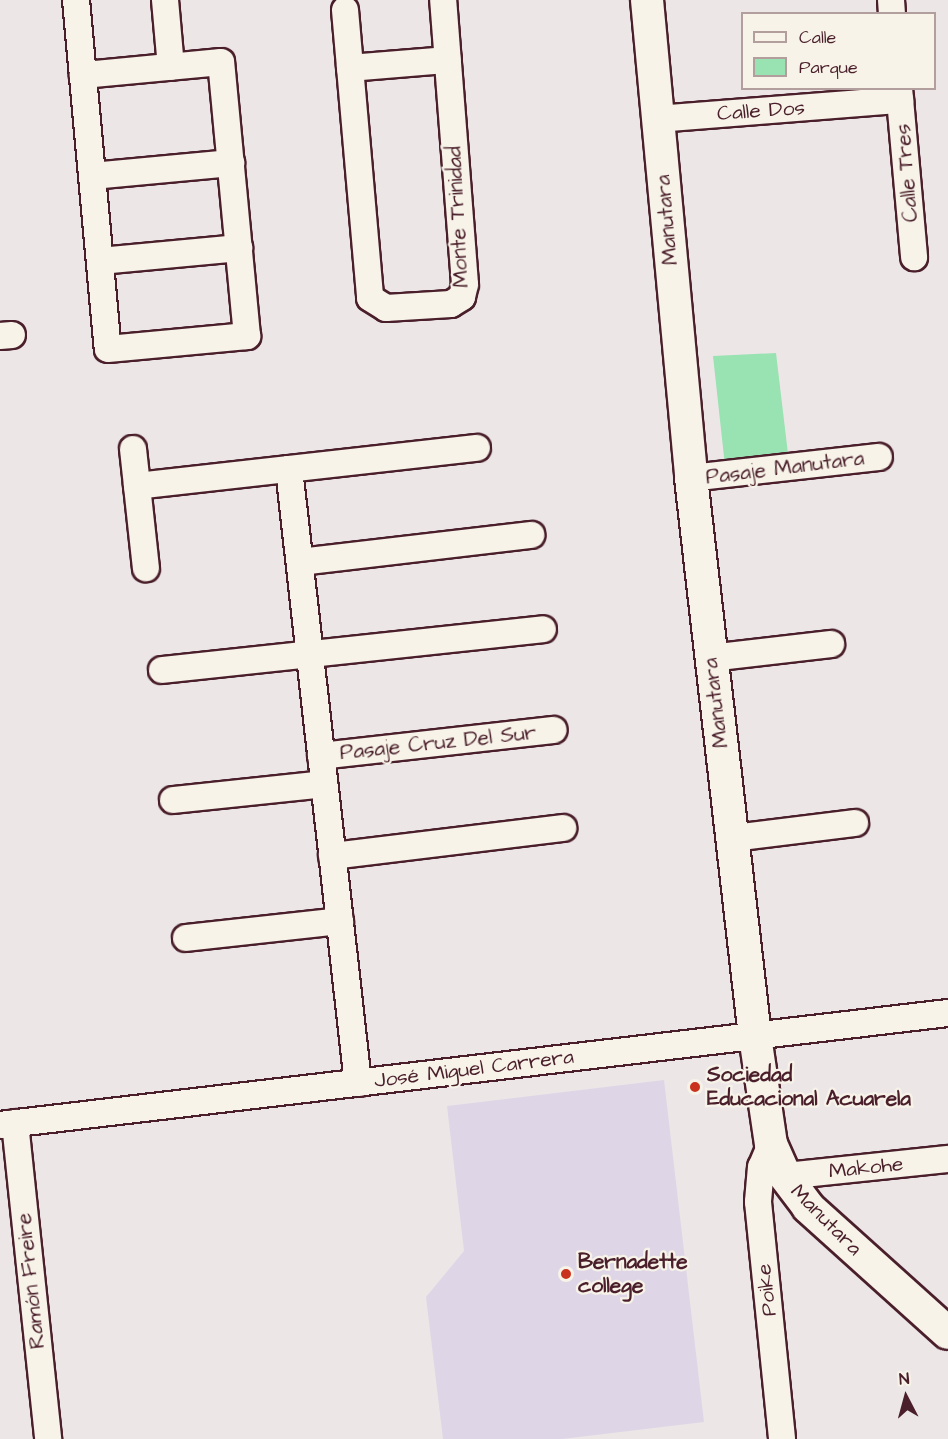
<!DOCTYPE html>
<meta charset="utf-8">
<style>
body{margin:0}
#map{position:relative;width:948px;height:1439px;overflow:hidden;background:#ece6e7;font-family:"Architects Daughter",sans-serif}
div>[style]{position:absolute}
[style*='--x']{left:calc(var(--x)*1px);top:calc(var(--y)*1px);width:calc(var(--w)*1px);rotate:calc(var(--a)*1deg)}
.built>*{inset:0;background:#ded6e6}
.green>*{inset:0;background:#99e2b2}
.roads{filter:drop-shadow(2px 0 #4a1f2b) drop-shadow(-2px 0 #4a1f2b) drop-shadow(0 2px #4a1f2b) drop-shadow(0 -2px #4a1f2b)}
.minor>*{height:26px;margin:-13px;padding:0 13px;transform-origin:13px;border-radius:13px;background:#f7f3e8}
.major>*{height:32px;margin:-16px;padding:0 16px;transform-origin:16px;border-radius:16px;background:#f7f3e8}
.dots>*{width:16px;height:16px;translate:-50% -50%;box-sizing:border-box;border:3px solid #f7f3e8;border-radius:50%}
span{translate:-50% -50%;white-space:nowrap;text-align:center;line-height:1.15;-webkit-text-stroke:4.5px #f7f3e8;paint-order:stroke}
.street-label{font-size:21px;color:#4a1f2b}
.poi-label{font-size:21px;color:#4a1f2b;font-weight:700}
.left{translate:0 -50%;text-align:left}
.legend{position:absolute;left:741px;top:12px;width:195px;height:78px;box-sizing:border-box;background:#f7f3e8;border:2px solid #b29e9c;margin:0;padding:8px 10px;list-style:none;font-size:18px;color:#4a1f2b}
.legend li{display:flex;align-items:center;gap:12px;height:30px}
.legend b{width:30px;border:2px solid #b29e9c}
.north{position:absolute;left:876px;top:1367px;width:60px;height:60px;-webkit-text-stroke:4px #f7f3e8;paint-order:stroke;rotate:354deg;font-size:16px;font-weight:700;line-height:24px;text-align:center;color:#4a1f2b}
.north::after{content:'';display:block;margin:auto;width:21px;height:27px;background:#4a1f2b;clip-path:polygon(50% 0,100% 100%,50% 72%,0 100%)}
</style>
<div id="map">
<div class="built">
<i style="clip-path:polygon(664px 1080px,704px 1422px,562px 1439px,443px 1439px,426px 1297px,464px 1251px,447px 1106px)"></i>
</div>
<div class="green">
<i style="clip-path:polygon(776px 353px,788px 454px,725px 466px,713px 356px)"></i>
</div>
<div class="roads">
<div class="minor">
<i style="--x:76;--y:0;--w:350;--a:84.8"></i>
<i style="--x:108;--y:349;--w:140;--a:-5.3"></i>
<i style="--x:247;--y:336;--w:275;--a:-95.4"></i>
<i style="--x:221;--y:62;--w:139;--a:174.6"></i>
<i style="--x:165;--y:0;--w:67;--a:84.9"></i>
<i style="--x:891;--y:0;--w:14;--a:86"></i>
<i style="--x:345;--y:10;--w:289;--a:85"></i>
<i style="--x:370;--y:298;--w:19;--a:32"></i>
<i style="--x:386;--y:308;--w:65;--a:-3.5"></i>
<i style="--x:451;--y:304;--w:13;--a:-32"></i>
<i style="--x:462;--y:297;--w:13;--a:-77"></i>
<i style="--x:465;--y:284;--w:285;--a:-94.4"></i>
<i style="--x:350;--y:68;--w:98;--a:-4.7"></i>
<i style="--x:899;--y:88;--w:170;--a:84.9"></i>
<i style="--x:657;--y:119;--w:244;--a:-4.5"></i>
<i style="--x:92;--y:176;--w:140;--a:-5.3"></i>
<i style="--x:100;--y:261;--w:140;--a:-5.3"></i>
<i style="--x:0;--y:336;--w:12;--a:-5"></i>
<i style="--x:133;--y:449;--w:120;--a:83.8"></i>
<i style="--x:289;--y:469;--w:618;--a:83.59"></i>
<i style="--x:691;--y:478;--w:189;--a:-6.4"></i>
<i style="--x:137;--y:486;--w:342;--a:-6.4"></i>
<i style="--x:300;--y:562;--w:233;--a:-6.7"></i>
<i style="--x:710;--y:658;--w:122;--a:-6.6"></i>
<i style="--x:162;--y:670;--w:383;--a:-6.1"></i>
<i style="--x:321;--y:756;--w:234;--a:-6.4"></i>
<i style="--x:173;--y:800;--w:152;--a:-6"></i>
<i style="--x:733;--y:838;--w:123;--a:-7"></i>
<i style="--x:332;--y:856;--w:233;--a:-6.9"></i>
<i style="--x:186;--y:938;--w:155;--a:-6.3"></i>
<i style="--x:15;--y:1123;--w:318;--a:84"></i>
<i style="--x:0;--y:1125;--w:955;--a:-6.74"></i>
<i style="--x:771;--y:1144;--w:25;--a:113"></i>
<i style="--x:761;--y:1167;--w:35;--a:95"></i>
<i style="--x:758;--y:1202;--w:238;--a:84.2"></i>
<i style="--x:785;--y:1176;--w:164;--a:-6"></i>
</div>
<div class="major">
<i style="--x:647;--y:0;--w:480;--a:84.7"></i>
<i style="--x:691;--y:478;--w:562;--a:83.46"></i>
<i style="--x:755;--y:1036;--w:109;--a:81.6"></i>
<i style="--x:771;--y:1144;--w:35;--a:66"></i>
<i style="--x:785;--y:1176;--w:39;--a:53"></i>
<i style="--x:808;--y:1207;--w:188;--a:42"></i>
</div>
</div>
<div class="dots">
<i style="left:695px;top:1087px;background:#c8321e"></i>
<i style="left:566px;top:1274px;background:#c8321e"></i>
</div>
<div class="street-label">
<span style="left:761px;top:111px;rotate:-4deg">Calle Dos</span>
<span style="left:907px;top:173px;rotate:-95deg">Calle Tres</span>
<span style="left:458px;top:217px;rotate:-93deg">Monte Trinidad</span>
<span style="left:667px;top:220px;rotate:-95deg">Manutara</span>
<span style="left:785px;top:468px;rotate:-7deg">Pasaje Manutara</span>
<span style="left:716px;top:703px;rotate:-97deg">Manutara</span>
<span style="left:438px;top:743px;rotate:-6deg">Pasaje Cruz Del Sur</span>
<span style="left:474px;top:1069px;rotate:-7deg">José Miguel Carrera</span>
<span style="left:866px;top:1168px;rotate:-6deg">Makohe</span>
<span style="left:826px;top:1220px;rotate:45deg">Manutara</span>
<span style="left:31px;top:1281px;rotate:-96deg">Ramón Freire</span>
<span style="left:767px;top:1290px;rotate:-96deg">Poike</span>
</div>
<div class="poi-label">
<span class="left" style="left:707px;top:1087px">Sociedad<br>Educacional Acuarela</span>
<span class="left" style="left:578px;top:1274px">Bernadette<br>college</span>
</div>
<ul class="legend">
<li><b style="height:8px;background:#f7f3e8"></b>Calle</li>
<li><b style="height:16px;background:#99e2b2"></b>Parque</li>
</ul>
<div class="north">N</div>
</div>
